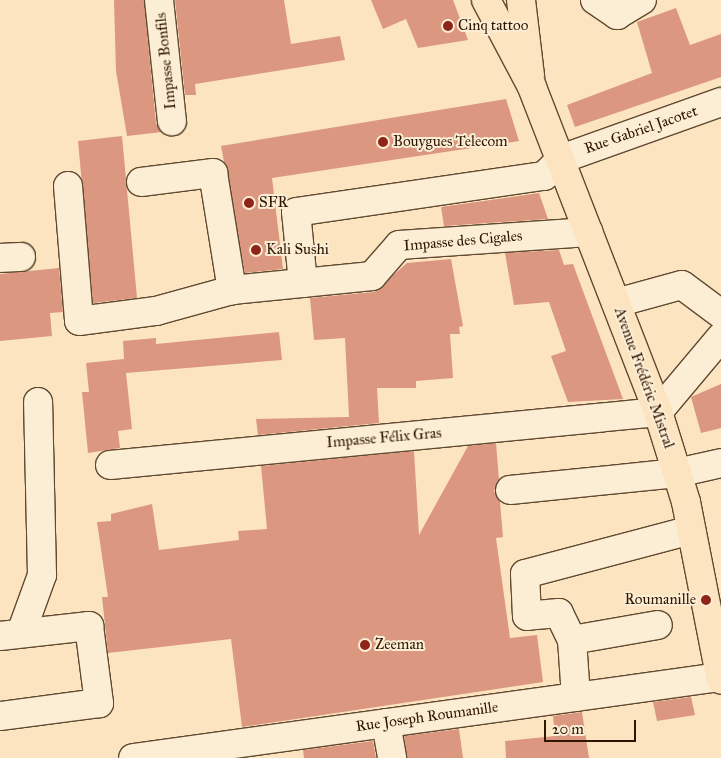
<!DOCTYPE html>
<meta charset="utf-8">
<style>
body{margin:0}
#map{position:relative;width:721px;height:758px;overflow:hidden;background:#fbe4bf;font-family:"IM FELL Great Primer",serif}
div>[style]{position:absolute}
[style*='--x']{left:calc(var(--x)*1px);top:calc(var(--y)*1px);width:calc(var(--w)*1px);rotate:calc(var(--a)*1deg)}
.building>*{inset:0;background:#dc9780}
.roads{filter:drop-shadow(1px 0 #604930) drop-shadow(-1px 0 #604930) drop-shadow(0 1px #604930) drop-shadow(0 -1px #604930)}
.minor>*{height:28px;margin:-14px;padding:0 14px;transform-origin:14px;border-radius:14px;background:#fcedd5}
.major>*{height:28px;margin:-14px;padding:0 14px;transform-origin:14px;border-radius:14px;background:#fbe4bf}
.dots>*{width:14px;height:14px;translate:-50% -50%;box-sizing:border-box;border:2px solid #fcedd5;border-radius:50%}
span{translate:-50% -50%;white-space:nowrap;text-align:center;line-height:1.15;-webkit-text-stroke:4px #fcedd5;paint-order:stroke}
.poi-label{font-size:15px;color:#2d1500}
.left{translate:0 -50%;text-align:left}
.right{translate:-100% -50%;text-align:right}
.street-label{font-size:15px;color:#2d1500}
.scale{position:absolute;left:544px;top:720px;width:92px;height:22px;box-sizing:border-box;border:2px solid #2d1500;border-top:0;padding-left:6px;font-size:15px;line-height:18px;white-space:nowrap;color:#2d1500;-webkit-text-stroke:4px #fcedd5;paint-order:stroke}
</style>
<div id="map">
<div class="building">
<i style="clip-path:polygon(114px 0,144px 0,156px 123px,162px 132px,127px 136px,116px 71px)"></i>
<i style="clip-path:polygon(175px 0,284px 0,291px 44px,340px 36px,345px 60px,195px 84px,196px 95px,185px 95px)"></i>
<i style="clip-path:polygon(371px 0,453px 0,468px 40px,418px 48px,406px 19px,383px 29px)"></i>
<i style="clip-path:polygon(676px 8px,690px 45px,721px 34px,721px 77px,575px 127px,567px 105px,652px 73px,637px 22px)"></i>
<i style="clip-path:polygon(506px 99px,519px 141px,272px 178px,283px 269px,245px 273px,221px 146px)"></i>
<i style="clip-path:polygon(122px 136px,137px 298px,93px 303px,78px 141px)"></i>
<i style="clip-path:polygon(539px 193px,548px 219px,444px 226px,441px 207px)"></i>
<i style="clip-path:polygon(559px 250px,564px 265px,573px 264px,623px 399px,568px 402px,551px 356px,566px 351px,549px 302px,514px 305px,505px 253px)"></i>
<i style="clip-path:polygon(451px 259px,463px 326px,459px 327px,460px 334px,450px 334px,453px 378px,416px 381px,416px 388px,377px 388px,379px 423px,258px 435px,256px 419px,349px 417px,345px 338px,314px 340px,310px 298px,374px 292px,407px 263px)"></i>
<i style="clip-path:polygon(59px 268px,63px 312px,50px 313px,52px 336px,0 341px,0 274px)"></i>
<i style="clip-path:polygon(279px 332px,282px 360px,126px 373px,132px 429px,118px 431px,120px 448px,88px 453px,82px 392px,89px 392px,86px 363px,124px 359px,123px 341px,156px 338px,156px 344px)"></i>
<i style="clip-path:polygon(721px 384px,721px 428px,701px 433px,691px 397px)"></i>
<i style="clip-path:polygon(496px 443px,499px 480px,494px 491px,500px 502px,503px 537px,496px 538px,510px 638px,537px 635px,543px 682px,242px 727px,231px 639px,108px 653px,102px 597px,108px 597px,97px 522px,111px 521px,111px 514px,152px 504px,159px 550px,239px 540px,238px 531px,267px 529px,261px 466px,414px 451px,419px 535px,468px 446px)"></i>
<i style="clip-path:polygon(691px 697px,695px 715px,657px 721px,653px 702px)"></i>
<i style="clip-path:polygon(582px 712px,589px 758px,506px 758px,505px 741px,555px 736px,553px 716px)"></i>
<i style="clip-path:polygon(459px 729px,463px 758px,407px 758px,404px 736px)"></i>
<i style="clip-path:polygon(373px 741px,376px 758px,304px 758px,303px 750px)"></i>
</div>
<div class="roads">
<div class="minor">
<i style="--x:159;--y:0;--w:122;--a:83.9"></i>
<i style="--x:595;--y:0;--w:27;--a:34"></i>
<i style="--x:617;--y:15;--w:29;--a:-31"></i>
<i style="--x:141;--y:182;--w:73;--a:-7.1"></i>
<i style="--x:213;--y:173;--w:119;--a:80.8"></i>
<i style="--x:68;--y:186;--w:135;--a:85.3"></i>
<i style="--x:79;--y:321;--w:78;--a:-7.4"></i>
<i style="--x:156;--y:311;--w:79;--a:-15.4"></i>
<i style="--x:232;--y:290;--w:141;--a:-5.7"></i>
<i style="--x:372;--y:276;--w:41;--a:-48.9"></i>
<i style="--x:399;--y:245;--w:190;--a:-3.9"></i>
<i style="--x:0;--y:258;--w:21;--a:-3"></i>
<i style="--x:303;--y:283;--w:71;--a:-95.6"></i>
<i style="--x:296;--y:212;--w:251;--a:-8.3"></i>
<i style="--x:544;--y:176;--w:24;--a:-45"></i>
<i style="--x:561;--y:159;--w:170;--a:-19.6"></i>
<i style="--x:616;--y:303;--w:68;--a:-15.3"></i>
<i style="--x:682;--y:285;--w:49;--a:36.6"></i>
<i style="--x:110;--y:465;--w:551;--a:-5.52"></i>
<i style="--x:658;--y:412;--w:98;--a:-50"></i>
<i style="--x:510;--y:490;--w:168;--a:-5.8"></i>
<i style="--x:677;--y:473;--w:45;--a:-12.8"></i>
<i style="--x:21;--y:633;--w:62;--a:-70.1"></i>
<i style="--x:42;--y:575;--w:173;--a:-91.3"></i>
<i style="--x:0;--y:636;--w:90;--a:-6.4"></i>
<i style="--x:89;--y:626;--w:78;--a:82.6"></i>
<i style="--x:99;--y:703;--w:100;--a:172.5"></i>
<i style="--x:572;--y:640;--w:30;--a:-116"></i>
<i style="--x:559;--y:613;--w:32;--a:175"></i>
<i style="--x:527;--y:616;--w:42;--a:-92.7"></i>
<i style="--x:525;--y:574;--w:172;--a:-14.8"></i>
<i style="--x:576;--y:697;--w:57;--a:-94"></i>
<i style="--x:572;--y:640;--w:87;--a:-9.9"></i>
<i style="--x:386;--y:723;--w:36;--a:80"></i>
<i style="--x:133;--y:758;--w:593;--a:-7.86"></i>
</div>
<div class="major">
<i style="--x:486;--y:0;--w:98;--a:62.1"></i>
<i style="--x:532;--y:87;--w:349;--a:68.8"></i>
<i style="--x:658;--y:412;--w:94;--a:72.7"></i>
<i style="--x:686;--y:502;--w:181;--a:78.9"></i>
<i style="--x:521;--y:0;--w:77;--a:83.2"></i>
</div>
</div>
<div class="dots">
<i style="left:448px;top:26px;background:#8f2418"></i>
<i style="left:383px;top:142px;background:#8f2418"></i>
<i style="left:249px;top:203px;background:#8f2418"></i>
<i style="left:256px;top:250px;background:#8f2418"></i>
<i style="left:706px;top:600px;background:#8f2418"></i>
<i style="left:365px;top:645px;background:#8f2418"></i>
</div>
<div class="poi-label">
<span class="left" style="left:458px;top:26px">Cinq tattoo</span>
<span class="left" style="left:393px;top:142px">Bouygues Telecom</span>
<span class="left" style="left:259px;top:203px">SFR</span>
<span class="left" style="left:266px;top:250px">Kali Sushi</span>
<span class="right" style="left:696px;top:600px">Roumanille</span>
<span class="left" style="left:375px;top:645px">Zeeman</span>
</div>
<div class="street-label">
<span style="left:166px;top:61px;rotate:-96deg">Impasse Bonfils</span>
<span style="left:641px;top:130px;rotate:-19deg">Rue Gabriel Jacotet</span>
<span style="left:463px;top:241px;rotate:-5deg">Impasse des Cigales</span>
<span style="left:644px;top:378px;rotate:70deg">Avenue Frédéric Mistral</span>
<span style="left:384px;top:438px;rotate:-5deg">Impasse Félix Gras</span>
<span style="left:427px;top:717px;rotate:-8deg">Rue Joseph Roumanille</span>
</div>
<div class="scale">20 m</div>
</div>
